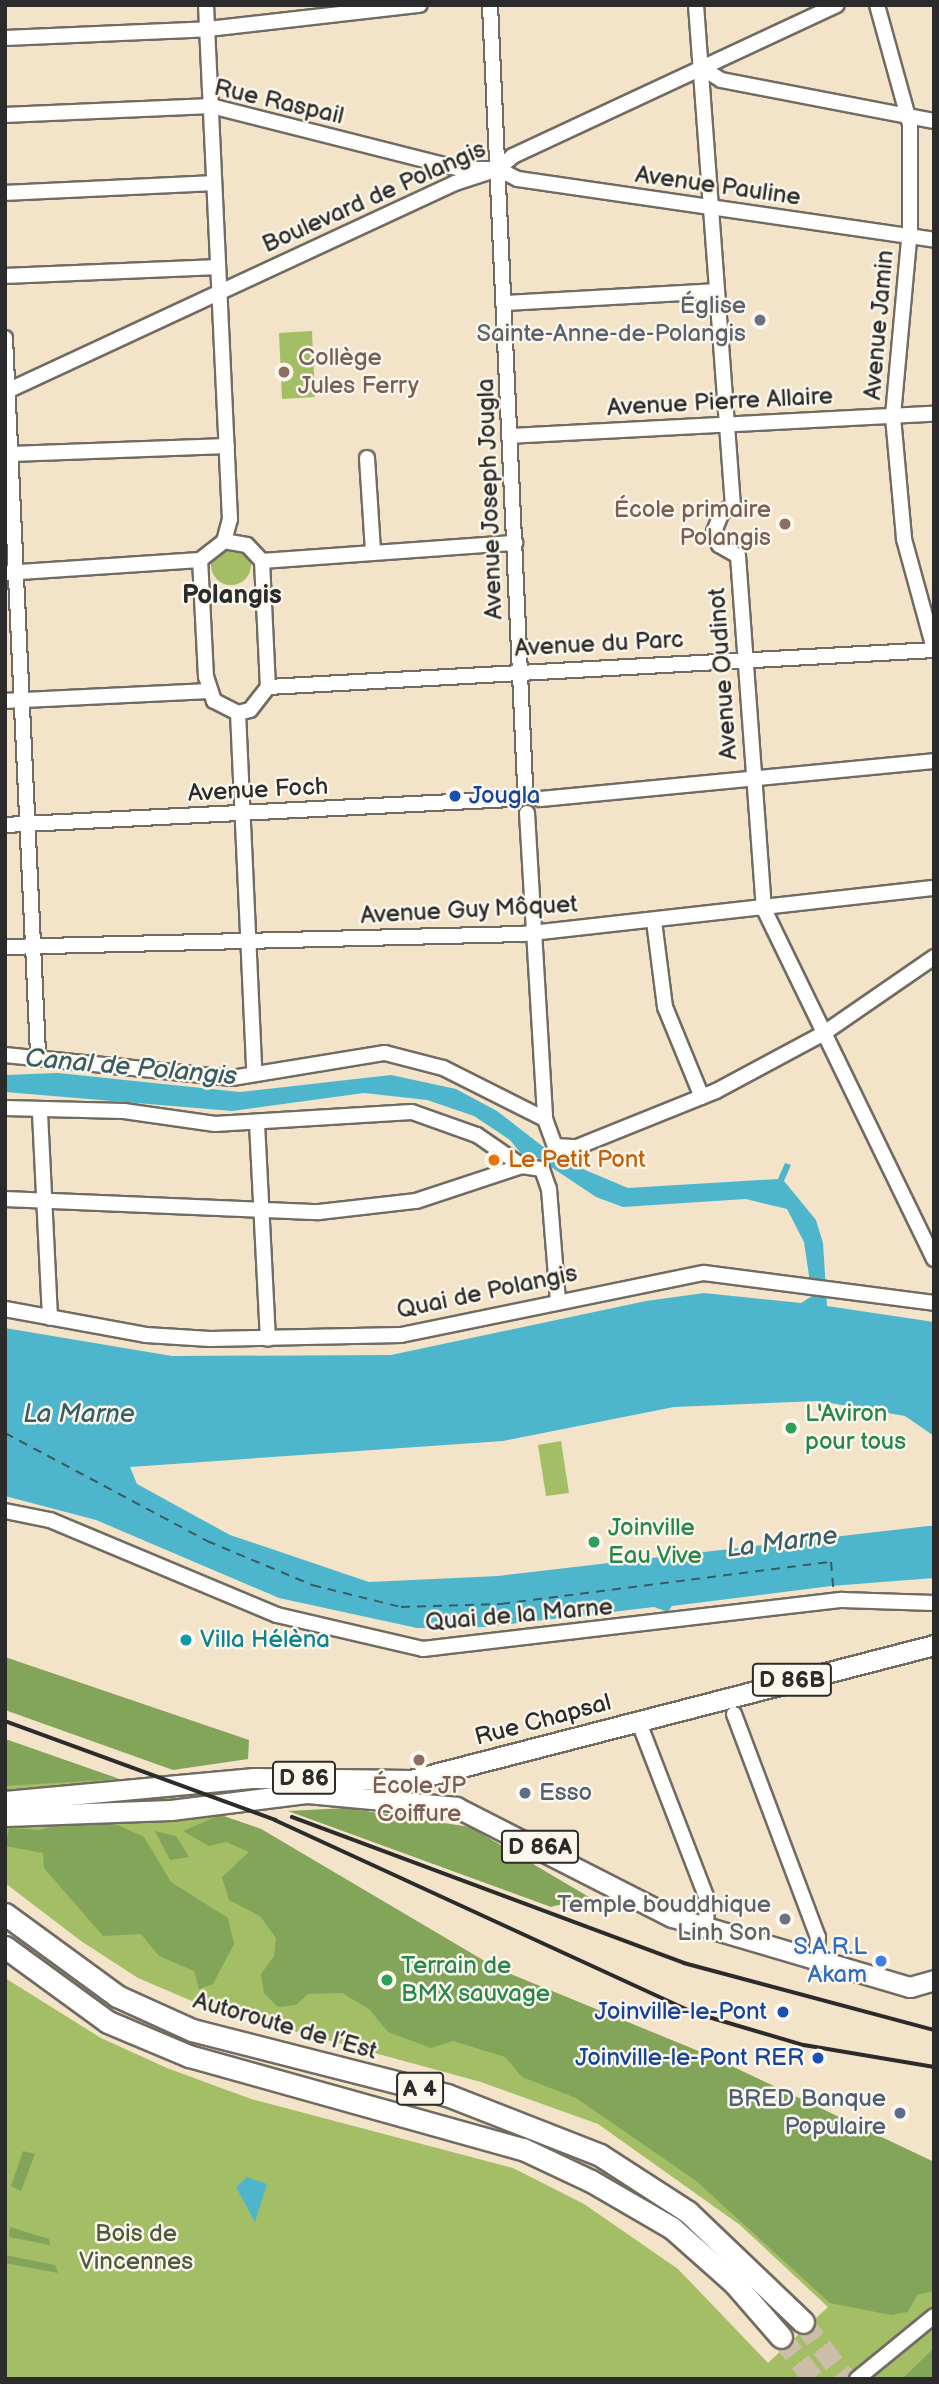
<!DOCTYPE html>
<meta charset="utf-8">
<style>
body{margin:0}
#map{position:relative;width:939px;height:2384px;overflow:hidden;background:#f3e3c9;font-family:"Balsamiq Sans",sans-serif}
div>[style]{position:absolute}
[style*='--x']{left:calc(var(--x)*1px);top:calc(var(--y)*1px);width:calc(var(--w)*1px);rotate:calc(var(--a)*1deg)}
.green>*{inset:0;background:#a3be65}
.round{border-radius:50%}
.forest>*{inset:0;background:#82a55a}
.water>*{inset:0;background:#4eb6cc}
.ferry>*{height:2px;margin-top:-1px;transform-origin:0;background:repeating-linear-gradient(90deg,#375c63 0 9px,transparent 0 16px)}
.highway-tunnel>*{height:21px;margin-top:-10.5px;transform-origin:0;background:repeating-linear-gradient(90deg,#cbbea9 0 21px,transparent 0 31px)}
.roads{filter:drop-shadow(2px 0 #716b62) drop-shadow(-2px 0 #716b62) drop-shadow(0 2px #716b62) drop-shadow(0 -2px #716b62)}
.minor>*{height:14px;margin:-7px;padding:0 7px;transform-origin:7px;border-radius:7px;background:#fff}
.major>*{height:19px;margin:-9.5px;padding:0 9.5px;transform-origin:9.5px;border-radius:9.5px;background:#fff}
.highway>*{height:21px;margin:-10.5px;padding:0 10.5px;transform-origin:10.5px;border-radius:10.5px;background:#fff}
.rail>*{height:3.5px;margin:-1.75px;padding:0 1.75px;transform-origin:1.75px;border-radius:1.75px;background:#2b2b2b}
.dots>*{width:19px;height:19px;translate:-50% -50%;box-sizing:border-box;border:4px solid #fbf7ec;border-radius:50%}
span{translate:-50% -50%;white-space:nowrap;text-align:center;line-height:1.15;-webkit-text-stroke:5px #fbf7ec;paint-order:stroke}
.shield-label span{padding:2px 5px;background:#fbf7ec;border:2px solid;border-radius:5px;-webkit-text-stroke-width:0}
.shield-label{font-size:23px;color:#2b2b2b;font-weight:700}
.street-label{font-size:24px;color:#2b2b2b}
.worship-label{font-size:24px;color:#5b616d}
.right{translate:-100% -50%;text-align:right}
.education-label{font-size:24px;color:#785e54}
.left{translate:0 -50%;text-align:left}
.transit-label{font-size:24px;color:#164399}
.food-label{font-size:24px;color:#c56008}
.leisure-label{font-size:24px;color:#27864d}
.culture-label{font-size:24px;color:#0d838f}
.service-label{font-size:24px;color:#4e5e75}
.shop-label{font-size:24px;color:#366cbe}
.park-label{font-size:24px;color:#4f573c}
.neighbourhood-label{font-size:26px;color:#2b2b2b;font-weight:700}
.water-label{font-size:26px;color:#375c63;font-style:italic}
.frame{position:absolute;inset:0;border:7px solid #2b2b2b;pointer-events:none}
</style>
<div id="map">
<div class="green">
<i style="clip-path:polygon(312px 331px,315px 397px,282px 399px,279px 333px)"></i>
<i class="round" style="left:211px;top:545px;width:40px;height:40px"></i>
<i style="clip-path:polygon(561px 1441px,569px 1493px,546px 1496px,538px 1445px)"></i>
<i style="clip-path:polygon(5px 1739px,261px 1829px,498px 1969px,708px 2055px,934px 2162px,934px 2379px,5px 2379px,5px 1978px,101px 2038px,167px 2068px,251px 2099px,513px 2168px,584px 2204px,678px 2269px,768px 2363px,828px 2307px,740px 2225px,598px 2124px,481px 2082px,206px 2007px,138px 1978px,81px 1941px,5px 1883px)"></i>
</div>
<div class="forest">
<i style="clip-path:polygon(5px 1657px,249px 1740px,248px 1759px,173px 1770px,5px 1710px)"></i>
<i style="clip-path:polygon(5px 1739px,111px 1776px,119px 1779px,5px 1786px)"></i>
<i style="clip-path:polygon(346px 1808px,470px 1827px,589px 1897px,551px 1907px,288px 1811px)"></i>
<i style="clip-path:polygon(220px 1815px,261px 1829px,498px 1969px,708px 2055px,934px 2162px,934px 2291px,917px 2295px,908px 2312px,891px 2315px,830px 2303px,695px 2180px,576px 2098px,522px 2077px,505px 2057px,453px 2041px,431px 2048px,388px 2032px,369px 2009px,342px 1993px,308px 1994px,296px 2005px,278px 2007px,264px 1993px,261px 1974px,274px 1956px,276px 1938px,260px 1916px,229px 1900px,222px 1877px,249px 1852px,226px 1842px,209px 1846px,183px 1831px)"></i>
<i style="clip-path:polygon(81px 1820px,118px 1825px,144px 1837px,171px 1882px,228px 1918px,234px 1944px,213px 1984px,199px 1989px,194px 1971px,159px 1956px,141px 1934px,103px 1936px,44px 1868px,43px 1853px,5px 1846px,9px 1828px,39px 1830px)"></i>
<i style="clip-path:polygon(155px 1831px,176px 1836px,189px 1857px,170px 1860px)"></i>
<i style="clip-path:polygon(23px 2151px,35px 2154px,21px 2191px,11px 2186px)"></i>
<i style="clip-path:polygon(10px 2227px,49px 2239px,50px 2245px,9px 2237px)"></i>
<i style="clip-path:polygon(5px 2255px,55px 2265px,58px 2273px,5px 2263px)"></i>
<i style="clip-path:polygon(934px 2348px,934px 2379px,902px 2379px)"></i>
</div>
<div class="water">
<i style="clip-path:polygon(58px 1073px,240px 1092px,391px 1075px,456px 1089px,497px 1111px,559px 1159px,628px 1188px,778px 1179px,785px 1163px,791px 1165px,784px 1181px,816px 1220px,823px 1243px,827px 1306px,934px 1322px,934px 1436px,905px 1416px,819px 1401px,674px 1407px,503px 1441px,130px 1467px,137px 1484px,230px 1535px,369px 1582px,498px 1576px,928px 1526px,934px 1526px,934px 1578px,831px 1586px,672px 1606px,668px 1612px,654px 1607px,485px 1627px,417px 1628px,279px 1598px,96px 1520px,5px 1496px,5px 1328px,172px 1356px,391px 1355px,646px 1301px,704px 1293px,801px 1303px,812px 1296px,804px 1242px,787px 1209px,746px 1199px,623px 1207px,596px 1197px,536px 1157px,524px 1157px,510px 1140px,474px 1116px,427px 1100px,364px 1093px,232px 1111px,5px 1092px,5px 1075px)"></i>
<i style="clip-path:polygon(247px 2177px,267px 2184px,255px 2222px,236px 2187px)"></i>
</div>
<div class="ferry">
<i style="--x:5;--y:1433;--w:229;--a:28.1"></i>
<i style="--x:207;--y:1541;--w:114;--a:22.7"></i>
<i style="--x:312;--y:1585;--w:92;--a:13.9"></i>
<i style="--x:401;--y:1607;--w:100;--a:-1.7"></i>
<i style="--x:501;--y:1604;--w:333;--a:-7.3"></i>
<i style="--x:831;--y:1562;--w:25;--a:85"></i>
</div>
<div class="highway-tunnel">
<i style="--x:803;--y:2322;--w:71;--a:53"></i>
<i style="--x:781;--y:2337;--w:53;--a:51.8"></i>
</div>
<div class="roads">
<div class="minor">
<i style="--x:206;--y:5;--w:515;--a:87.33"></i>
<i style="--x:230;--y:519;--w:23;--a:105"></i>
<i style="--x:490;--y:5;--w:782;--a:87.43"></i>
<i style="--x:696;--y:5;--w:502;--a:85.78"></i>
<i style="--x:733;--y:506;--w:13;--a:151"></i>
<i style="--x:722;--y:512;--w:22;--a:112"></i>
<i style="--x:714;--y:532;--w:14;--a:69"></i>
<i style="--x:719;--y:545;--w:22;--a:30"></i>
<i style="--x:738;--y:556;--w:354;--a:85.8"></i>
<i style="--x:764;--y:909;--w:389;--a:64.1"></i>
<i style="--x:877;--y:5;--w:123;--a:74.5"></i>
<i style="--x:910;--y:124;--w:105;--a:90"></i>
<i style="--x:910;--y:229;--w:189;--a:95.2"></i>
<i style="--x:893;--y:417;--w:122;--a:84.8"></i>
<i style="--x:904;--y:539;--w:114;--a:74.7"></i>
<i style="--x:5;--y:38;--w:203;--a:-2.5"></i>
<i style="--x:208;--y:29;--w:213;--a:-6.5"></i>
<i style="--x:702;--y:68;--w:22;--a:32"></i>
<i style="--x:721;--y:80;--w:217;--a:10.9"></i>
<i style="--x:5;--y:115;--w:206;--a:-2.5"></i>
<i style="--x:211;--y:106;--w:257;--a:14.2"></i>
<i style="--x:460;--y:169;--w:38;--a:0"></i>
<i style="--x:498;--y:169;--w:22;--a:27"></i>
<i style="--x:518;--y:179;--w:420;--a:8.3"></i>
<i style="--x:5;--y:193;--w:209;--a:-2.7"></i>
<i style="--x:5;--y:276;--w:213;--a:-2.4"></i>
<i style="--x:504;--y:303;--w:212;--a:-3.2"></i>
<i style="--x:5;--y:338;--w:717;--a:87.36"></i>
<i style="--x:5;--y:392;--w:496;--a:-24.9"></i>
<i style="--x:455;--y:183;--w:45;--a:-18"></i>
<i style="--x:498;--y:169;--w:20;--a:-41"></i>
<i style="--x:513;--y:156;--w:357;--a:-25"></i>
<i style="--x:509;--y:436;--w:426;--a:-3"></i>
<i style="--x:11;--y:454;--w:216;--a:-2.1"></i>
<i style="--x:367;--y:458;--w:94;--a:86.3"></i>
<i style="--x:224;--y:541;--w:23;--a:10"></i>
<i style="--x:247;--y:545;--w:22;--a:47"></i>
<i style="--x:262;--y:561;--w:126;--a:87.3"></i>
<i style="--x:268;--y:687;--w:29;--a:128"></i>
<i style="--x:250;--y:710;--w:12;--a:166"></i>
<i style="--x:238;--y:713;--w:27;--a:-153"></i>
<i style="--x:214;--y:701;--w:25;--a:-108"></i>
<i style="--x:206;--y:677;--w:117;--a:-92.9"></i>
<i style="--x:200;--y:560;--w:31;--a:-38"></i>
<i style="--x:262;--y:561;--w:254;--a:-4.1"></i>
<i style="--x:5;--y:573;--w:195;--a:-3.8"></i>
<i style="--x:268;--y:687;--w:667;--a:-3.18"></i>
<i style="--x:5;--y:701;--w:203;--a:-2.8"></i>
<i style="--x:238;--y:713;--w:359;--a:87.4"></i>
<i style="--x:540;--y:799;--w:396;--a:-5.5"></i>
<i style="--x:527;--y:813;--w:307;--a:86.6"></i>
<i style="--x:545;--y:1119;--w:29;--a:70"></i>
<i style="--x:5;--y:825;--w:508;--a:-2.94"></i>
<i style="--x:654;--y:921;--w:87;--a:82.7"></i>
<i style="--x:665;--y:1007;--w:97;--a:67.7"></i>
<i style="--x:5;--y:947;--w:518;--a:-1.44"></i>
<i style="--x:523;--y:934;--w:414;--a:-6.4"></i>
<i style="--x:5;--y:1055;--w:228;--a:5.8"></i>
<i style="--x:232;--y:1078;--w:155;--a:-9.3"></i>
<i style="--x:385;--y:1053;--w:60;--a:14.5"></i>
<i style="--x:443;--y:1068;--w:114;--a:26.6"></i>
<i style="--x:5;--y:1108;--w:119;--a:1.4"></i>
<i style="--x:124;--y:1111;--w:92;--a:8.1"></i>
<i style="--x:215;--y:1124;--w:197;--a:-3.5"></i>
<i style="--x:412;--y:1112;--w:69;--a:19.5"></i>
<i style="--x:477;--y:1135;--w:55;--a:34.6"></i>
<i style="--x:40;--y:1113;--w:205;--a:87.2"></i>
<i style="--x:257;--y:1123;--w:216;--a:87.1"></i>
<i style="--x:555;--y:1146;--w:22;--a:3"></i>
<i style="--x:577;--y:1147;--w:150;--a:-21.9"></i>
<i style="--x:716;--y:1091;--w:123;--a:-28.2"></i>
<i style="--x:824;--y:1033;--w:134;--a:-34.6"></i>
<i style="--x:542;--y:1169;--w:21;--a:71"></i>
<i style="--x:549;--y:1189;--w:113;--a:85.4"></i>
<i style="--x:5;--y:1199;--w:314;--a:2.4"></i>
<i style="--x:319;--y:1212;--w:98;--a:-6.5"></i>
<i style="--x:416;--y:1201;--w:112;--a:-18.3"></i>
<i style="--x:522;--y:1166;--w:20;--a:9"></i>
<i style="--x:5;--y:1309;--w:143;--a:10.4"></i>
<i style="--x:146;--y:1335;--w:64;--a:3.6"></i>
<i style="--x:210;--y:1339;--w:191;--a:-1.2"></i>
<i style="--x:401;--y:1335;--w:309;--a:-11.6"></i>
<i style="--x:704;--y:1273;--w:232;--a:7.4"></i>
<i style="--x:5;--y:1511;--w:46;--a:11.3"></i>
<i style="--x:50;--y:1520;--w:246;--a:22.7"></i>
<i style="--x:277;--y:1615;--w:150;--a:13.1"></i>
<i style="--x:423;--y:1649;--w:422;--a:-6.7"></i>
<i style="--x:842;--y:1600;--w:92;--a:1.9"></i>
<i style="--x:734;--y:1714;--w:238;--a:69.4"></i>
<i style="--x:818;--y:1937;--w:22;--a:95"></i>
<i style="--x:638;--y:1720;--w:192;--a:68.9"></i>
<i style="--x:707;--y:1899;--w:28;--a:92"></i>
<i style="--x:857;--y:2379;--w:99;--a:-39.3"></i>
</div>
<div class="major">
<i style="--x:5;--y:1801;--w:250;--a:-5.3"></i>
<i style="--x:254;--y:1778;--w:157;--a:0.7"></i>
<i style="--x:411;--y:1780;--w:540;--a:-14.47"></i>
<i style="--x:5;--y:1816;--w:166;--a:-2.1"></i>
<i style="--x:171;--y:1810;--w:136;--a:-7.2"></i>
<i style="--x:306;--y:1793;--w:151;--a:5.3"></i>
<i style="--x:456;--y:1807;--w:242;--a:27"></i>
<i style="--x:672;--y:1917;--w:248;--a:16.4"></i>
<i style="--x:910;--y:1987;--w:25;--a:-16"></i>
</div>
<div class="highway">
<i style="--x:5;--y:1914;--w:139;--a:36.2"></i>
<i style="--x:117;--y:1996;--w:82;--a:24.4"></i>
<i style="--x:192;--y:2030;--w:263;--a:14.3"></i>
<i style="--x:447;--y:2095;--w:164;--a:21.4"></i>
<i style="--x:600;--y:2155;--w:105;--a:32.9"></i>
<i style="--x:688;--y:2212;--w:159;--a:43.7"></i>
<i style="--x:5;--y:1947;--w:127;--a:36.1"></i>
<i style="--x:108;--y:2022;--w:88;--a:22.8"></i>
<i style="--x:189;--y:2056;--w:347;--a:15.6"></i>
<i style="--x:523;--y:2149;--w:75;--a:25.2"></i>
<i style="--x:591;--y:2181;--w:94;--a:30.1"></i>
<i style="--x:672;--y:2228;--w:84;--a:41.6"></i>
<i style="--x:735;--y:2284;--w:70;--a:49"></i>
</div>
</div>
<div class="rail">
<i style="--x:5;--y:1721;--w:288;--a:20.1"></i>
<i style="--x:275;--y:1820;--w:462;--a:24.7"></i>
<i style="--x:695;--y:2013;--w:114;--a:16.4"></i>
<i style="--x:804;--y:2045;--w:132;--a:9.6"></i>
<i style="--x:292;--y:1817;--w:418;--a:20.4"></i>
<i style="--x:684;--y:1963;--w:259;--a:15"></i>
</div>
<div class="dots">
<i style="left:760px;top:320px;background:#6b7280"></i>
<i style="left:284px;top:372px;background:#8d6e63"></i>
<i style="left:785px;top:524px;background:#8d6e63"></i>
<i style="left:455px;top:796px;background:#1a4fb4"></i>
<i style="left:494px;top:1160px;background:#e8710a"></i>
<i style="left:791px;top:1428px;background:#2e9e5b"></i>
<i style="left:594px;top:1542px;background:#2e9e5b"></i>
<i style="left:186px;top:1640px;background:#0f9aa8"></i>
<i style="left:419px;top:1760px;background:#8d6e63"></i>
<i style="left:525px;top:1793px;background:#5c6f8a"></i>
<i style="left:785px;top:1919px;background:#6b7280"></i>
<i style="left:881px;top:1961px;background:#3f7fe0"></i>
<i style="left:387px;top:1980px;background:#2e9e5b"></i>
<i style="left:783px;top:2012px;background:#1a4fb4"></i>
<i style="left:818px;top:2058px;background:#1a4fb4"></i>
<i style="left:900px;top:2113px;background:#5c6f8a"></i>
</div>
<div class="shield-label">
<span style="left:792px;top:1680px">D 86B</span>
<span style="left:304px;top:1778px">D 86</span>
<span style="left:540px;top:1847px">D 86A</span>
<span style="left:420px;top:2089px">A 4</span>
</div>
<div class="street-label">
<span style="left:279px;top:102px;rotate:13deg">Rue Raspail</span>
<span style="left:718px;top:186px;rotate:8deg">Avenue Pauline</span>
<span style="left:374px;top:197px;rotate:-24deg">Boulevard de Polangis</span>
<span style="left:879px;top:325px;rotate:-85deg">Avenue Jamin</span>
<span style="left:720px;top:402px;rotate:-3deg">Avenue Pierre Allaire</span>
<span style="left:490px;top:499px;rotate:-92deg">Avenue Joseph Jougla</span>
<span style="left:599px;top:644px;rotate:-3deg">Avenue du Parc</span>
<span style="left:723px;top:674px;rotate:-94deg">Avenue Oudinot</span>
<span style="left:258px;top:790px;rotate:-3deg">Avenue Foch</span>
<span style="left:469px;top:910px;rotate:-3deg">Avenue Guy Môquet</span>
<span style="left:487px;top:1292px;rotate:-12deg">Quai de Polangis</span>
<span style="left:519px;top:1615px;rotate:-5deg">Quai de la Marne</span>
<span style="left:543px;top:1720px;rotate:-15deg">Rue Chapsal</span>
<span style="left:285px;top:2026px;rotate:16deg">Autoroute de l’Est</span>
</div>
<div class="worship-label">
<span class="right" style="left:746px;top:320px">Église<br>Sainte-Anne-de-Polangis</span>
<span class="right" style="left:771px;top:1919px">Temple bouddhique<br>Linh Son</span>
</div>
<div class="education-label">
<span class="left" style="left:298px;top:372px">Collège<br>Jules Ferry</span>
<span class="right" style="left:771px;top:524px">École primaire<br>Polangis</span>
<span style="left:419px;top:1800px">École JP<br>Coiffure</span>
</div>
<div class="transit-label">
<span class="left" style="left:469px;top:796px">Jougla</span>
<span class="right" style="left:767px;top:2012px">Joinville-le-Pont</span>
<span class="right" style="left:804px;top:2058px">Joinville-le-Pont RER</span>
</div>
<div class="food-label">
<span class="left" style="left:508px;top:1160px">Le Petit Pont</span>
</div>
<div class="leisure-label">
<span class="left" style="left:805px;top:1428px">L'Aviron<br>pour tous</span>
<span class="left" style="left:608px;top:1542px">Joinville<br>Eau Vive</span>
<span class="left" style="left:401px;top:1980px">Terrain de<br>BMX sauvage</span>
</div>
<div class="culture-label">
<span class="left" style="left:200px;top:1640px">Villa Hélèna</span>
</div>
<div class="service-label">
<span class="left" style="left:539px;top:1793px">Esso</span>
<span class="right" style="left:886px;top:2113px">BRED Banque<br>Populaire</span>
</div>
<div class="shop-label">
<span class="right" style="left:867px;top:1961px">S.A.R.L<br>Akam</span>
</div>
<div class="park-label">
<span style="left:136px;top:2248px">Bois de<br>Vincennes</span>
</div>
<div class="neighbourhood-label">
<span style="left:232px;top:596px">Polangis</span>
</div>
<div class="water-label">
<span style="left:131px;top:1068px;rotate:5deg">Canal de Polangis</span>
<span style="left:79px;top:1415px">La Marne</span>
<span style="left:782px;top:1543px;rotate:-7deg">La Marne</span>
</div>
<div class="frame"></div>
</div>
